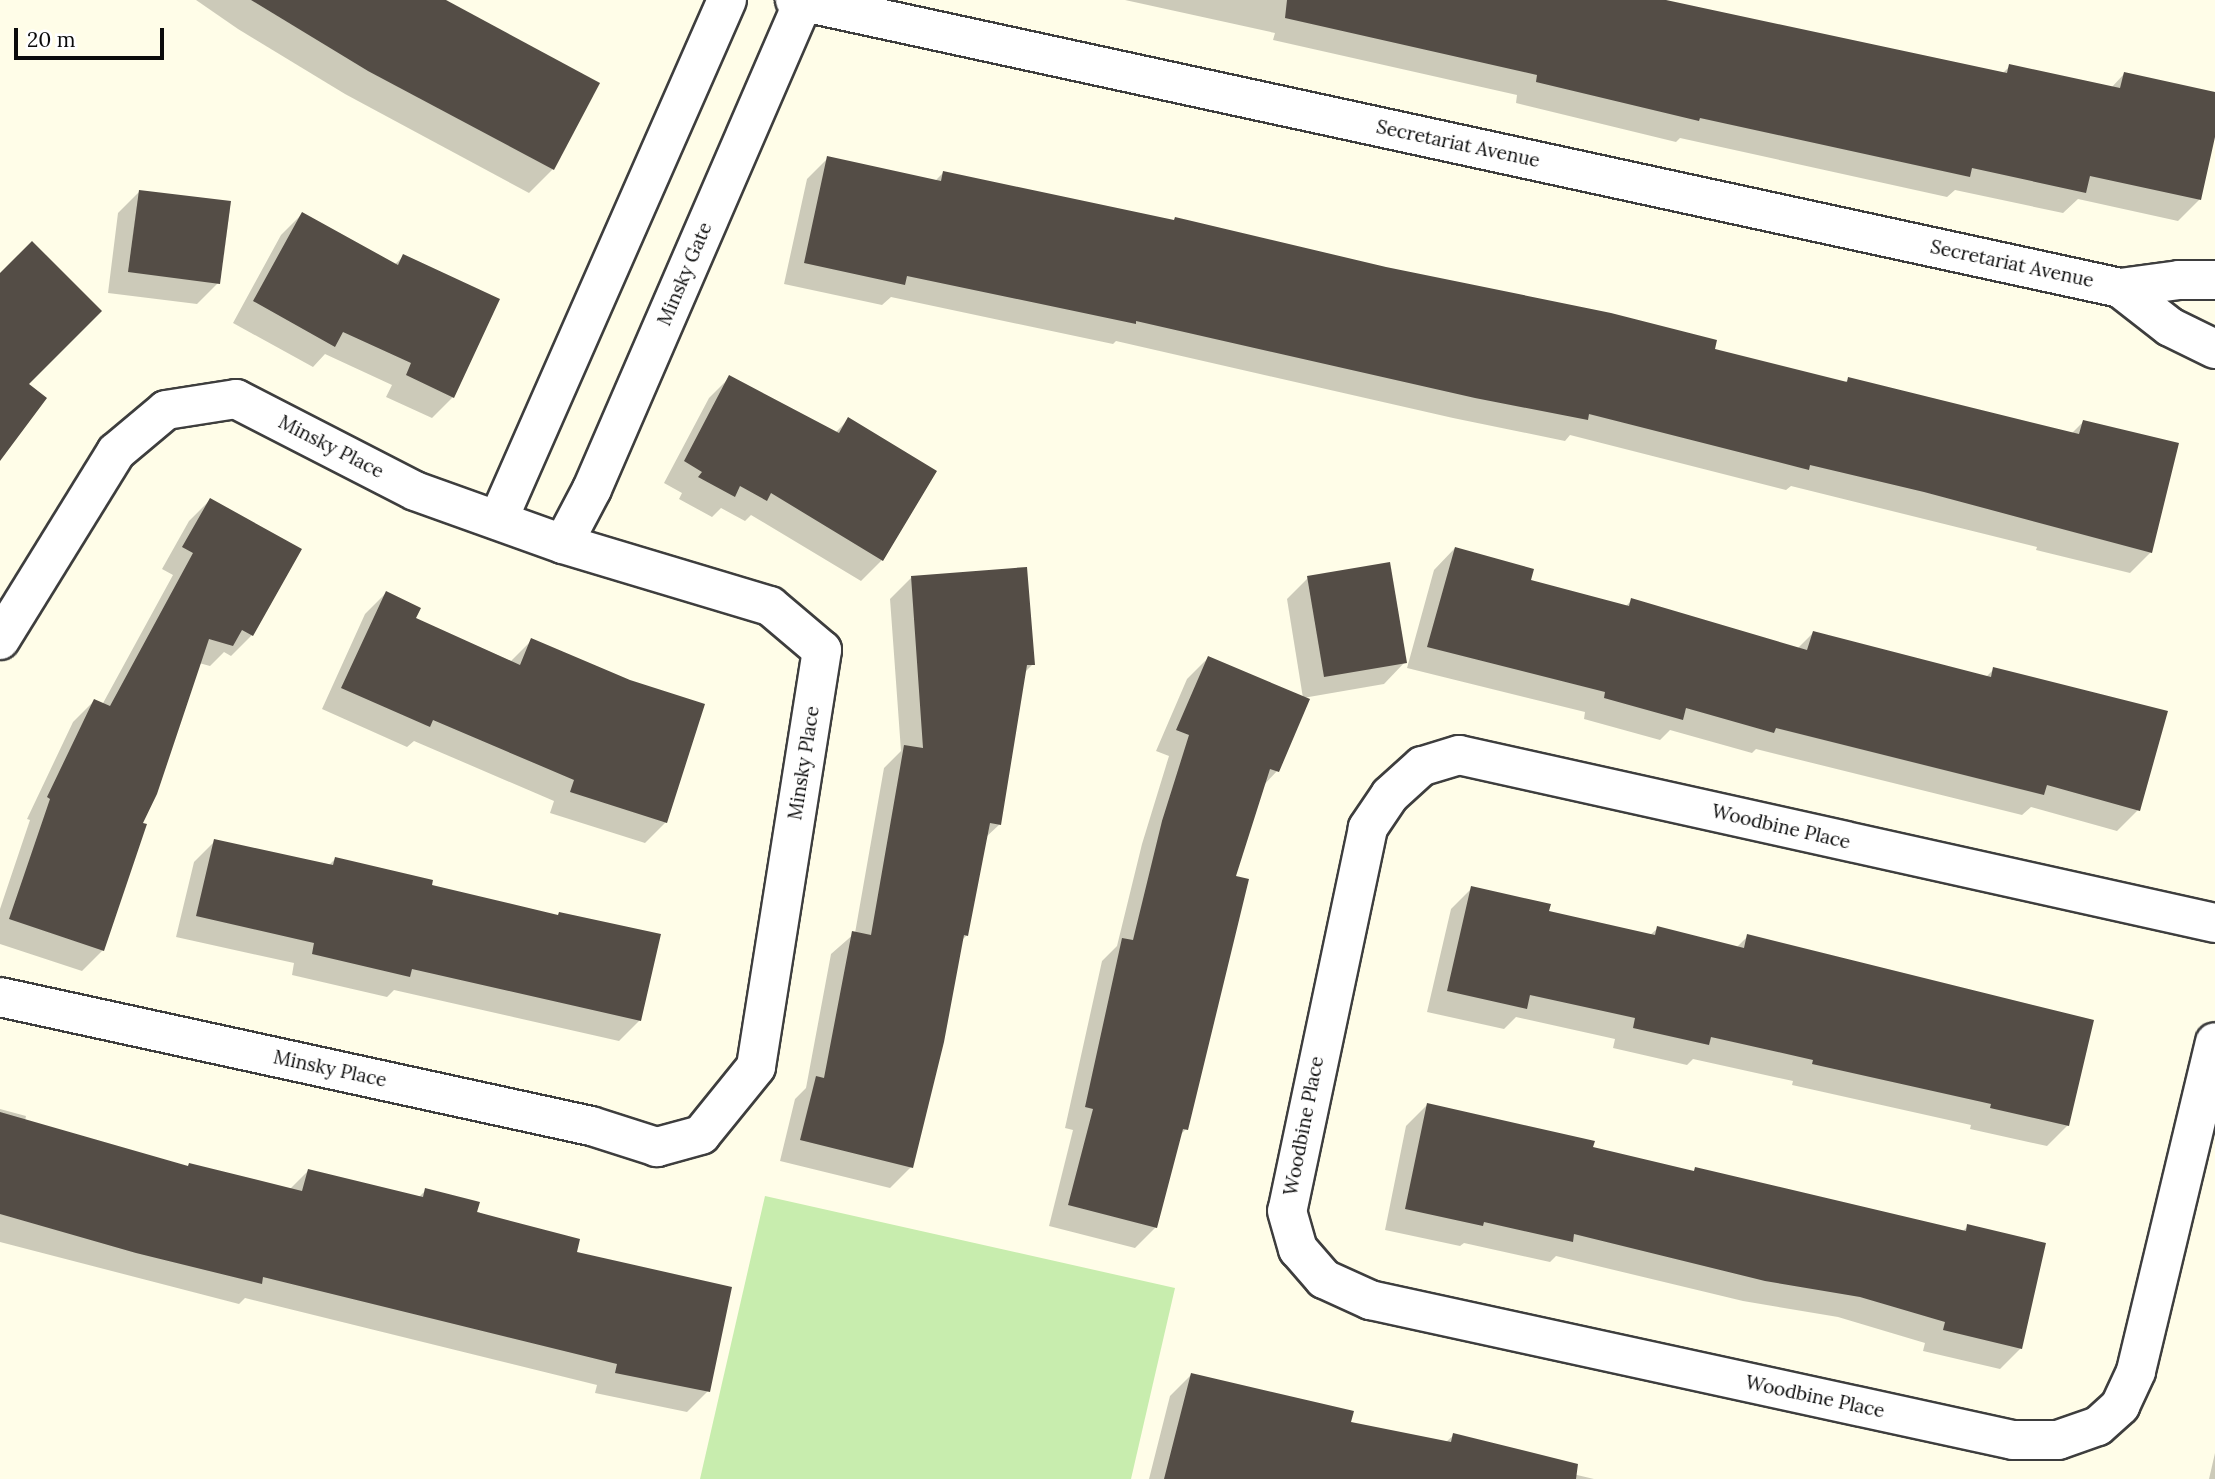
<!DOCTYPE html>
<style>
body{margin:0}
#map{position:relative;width:2215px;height:1479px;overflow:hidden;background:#fffde8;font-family:Lora,serif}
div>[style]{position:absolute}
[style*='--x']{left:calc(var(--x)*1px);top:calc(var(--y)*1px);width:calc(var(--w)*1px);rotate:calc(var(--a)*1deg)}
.green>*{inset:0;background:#c8edae}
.shadow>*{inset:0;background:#0003}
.building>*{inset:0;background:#544d46}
.roads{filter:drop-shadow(2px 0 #3e3e3e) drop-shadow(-2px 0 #3e3e3e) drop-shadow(0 2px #3e3e3e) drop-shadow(0 -2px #3e3e3e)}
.minor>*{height:38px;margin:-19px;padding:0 19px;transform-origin:19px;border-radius:19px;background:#fff}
span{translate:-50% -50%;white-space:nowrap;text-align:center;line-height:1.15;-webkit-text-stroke:7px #fff;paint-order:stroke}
.street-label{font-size:19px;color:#0b0b0b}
.scale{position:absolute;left:14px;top:28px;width:150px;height:32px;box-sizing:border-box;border:4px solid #0b0b0b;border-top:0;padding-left:9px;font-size:21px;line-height:24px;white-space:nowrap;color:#0b0b0b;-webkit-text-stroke:5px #fff;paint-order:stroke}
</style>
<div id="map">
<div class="green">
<i style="clip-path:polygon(765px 1196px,1175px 1288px,1131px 1479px,700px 1479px)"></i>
</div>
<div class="shadow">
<i style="clip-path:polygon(196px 0,442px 0,553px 169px,529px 193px,345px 94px,238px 29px)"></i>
<i style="clip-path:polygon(1125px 0,1658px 0,2002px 74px,2010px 66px,2111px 88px,2124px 74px,2215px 94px,2215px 129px,2199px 200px,2178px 221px,2078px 199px,2063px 213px,1955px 190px,1947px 197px,1680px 138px,1676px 142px,1516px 103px,1517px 95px,1273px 40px,1275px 33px)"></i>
<i style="clip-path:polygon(828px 158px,935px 181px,943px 173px,1844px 383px,1849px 379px,2071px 434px,2083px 422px,2151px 552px,2130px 573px,2036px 550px,2037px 547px,1791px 486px,1786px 490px,1570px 435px,1565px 441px,1453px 418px,1116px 341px,1113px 344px,891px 297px,882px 305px,784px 284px,807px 179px)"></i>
<i style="clip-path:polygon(139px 192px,218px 283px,197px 304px,108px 293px,118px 213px)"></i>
<i style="clip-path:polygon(302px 214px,394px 265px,404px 256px,453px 397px,432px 418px,386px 397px,392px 385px,325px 354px,313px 367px,233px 323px,281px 235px)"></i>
<i style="clip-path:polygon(730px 377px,835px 433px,849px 419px,882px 560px,861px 581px,751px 515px,745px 521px,721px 508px,712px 517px,679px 499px,682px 493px,664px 483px,709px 398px)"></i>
<i style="clip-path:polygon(210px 500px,252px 635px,231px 656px,224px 652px,210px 666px,199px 663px,140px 824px,103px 950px,82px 971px,0 944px,0 909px,30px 820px,27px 819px,73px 722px,94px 701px,102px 705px,173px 575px,162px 569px,189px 521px)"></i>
<i style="clip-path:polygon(1455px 548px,1529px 581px,1625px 607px,1632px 600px,1797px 649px,1813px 633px,1985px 678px,1994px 669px,2138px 810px,2117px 831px,2031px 807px,2022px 815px,1756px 749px,1752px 753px,1670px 730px,1660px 740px,1584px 719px,1585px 712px,1407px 668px,1434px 570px)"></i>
<i style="clip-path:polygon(911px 578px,1033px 664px,1024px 673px,1000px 824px,985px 838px,967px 935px,961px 941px,911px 1167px,890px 1188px,780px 1161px,795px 1099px,806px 1088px,831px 954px,855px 933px,884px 768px,901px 751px,890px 599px)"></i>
<i style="clip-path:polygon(1308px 578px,1405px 662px,1384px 684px,1303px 698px,1287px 599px)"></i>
<i style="clip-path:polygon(386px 593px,414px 619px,511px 661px,532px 640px,666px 822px,645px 843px,550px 813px,554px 801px,414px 741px,407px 747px,322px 709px,365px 614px)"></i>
<i style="clip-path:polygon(1208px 658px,1307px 700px,1277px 771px,1263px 786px,1233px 877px,1186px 1129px,1179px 1136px,1156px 1227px,1135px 1248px,1049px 1226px,1073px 1130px,1065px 1128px,1102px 961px,1117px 946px,1142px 844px,1169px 756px,1156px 751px,1187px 679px)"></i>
<i style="clip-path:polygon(215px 841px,328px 866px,335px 859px,430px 886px,640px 1020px,619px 1041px,394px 990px,387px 997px,292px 975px,294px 963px,176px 937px,194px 862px)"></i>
<i style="clip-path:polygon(1472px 888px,1547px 912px,1649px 936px,1658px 928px,1736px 948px,1748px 936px,2068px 1125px,2047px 1146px,1970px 1129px,1971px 1125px,1792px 1085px,1793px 1081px,1693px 1059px,1687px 1065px,1613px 1048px,1615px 1039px,1516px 1017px,1504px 1029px,1427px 1012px,1451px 909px)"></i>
<i style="clip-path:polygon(1427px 1105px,1692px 1173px,1696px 1169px,1962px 1232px,1968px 1226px,2021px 1348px,2000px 1369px,1923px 1351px,1925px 1343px,1838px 1317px,1743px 1301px,1556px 1256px,1550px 1262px,1464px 1243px,1460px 1246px,1385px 1230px,1406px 1126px)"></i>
<i style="clip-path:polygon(0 1109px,26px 1116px,25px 1121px,187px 1167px,289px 1190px,308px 1171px,418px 1198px,426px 1190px,575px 1253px,708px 1391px,687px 1412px,595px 1393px,597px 1385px,245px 1298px,239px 1304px,0 1242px)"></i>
<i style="clip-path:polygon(1191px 1375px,1349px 1423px,1446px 1442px,1454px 1435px,1522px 1462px,1594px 1479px,1149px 1479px,1170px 1396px)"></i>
<i style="clip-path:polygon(2215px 1453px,2215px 1479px,2209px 1479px)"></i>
</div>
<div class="building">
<i style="clip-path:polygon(251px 0,446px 0,600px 83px,554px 170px,368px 71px)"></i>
<i style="clip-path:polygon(1287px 0,1666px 0,2007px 73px,2009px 64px,2120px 88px,2124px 72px,2215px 92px,2215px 137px,2201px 200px,2090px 176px,2086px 193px,1972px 168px,1970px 177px,1700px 118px,1699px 121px,1536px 82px,1537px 75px,1285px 18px)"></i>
<i style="clip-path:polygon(827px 156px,941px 181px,943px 171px,1174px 220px,1175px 217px,1386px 267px,1611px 313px,1717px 340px,1715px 349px,1847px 382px,1848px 377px,2079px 434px,2083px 420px,2179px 443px,2152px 553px,1924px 492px,1810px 465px,1809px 470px,1589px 414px,1588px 420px,1475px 398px,1136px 321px,1136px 324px,907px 276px,905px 285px,804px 263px)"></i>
<i style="clip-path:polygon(139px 190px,231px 201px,220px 284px,128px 272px)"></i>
<i style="clip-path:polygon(302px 212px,398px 265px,403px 254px,500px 299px,454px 398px,406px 375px,411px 363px,343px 332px,335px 347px,253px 301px)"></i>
<i style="clip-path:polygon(32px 241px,102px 311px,29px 384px,47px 398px,0 461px,0 273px)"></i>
<i style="clip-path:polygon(729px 375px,839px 433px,848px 417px,937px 471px,883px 561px,771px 493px,767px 501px,740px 486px,735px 497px,698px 477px,702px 472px,684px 461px)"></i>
<i style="clip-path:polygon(210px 498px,302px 549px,253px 636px,242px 630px,233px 646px,209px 639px,157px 794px,143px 823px,147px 824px,104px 951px,9px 919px,50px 799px,47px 797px,94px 699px,110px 706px,193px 553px,182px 547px)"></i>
<i style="clip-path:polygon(1455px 547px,1534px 569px,1531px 580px,1629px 606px,1631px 598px,1807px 650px,1813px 631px,1991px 677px,1993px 667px,2168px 711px,2140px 811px,2047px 785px,2044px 795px,1776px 728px,1774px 733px,1686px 708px,1683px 720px,1604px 698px,1605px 692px,1427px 647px)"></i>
<i style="clip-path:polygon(1390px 562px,1407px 663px,1324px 677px,1307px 576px)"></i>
<i style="clip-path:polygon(1027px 567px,1035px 665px,1027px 665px,1001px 825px,990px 823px,968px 936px,964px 935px,944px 1042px,913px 1168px,800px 1140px,816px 1076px,824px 1078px,852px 931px,871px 935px,904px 745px,923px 748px,911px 576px)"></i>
<i style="clip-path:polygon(386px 591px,421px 608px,416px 618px,520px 665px,531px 638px,630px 680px,705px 704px,667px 823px,570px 792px,574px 780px,433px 720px,430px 727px,341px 688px)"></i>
<i style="clip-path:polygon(1208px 656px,1310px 699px,1279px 772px,1270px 769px,1236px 876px,1249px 879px,1188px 1130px,1183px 1129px,1157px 1228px,1068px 1205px,1093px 1109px,1085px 1107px,1122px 938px,1133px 940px,1162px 821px,1189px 735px,1176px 730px)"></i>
<i style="clip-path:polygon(214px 839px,333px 865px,335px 857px,433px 880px,432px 885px,558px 915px,559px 912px,661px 934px,641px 1021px,412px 969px,410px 977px,312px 954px,314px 943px,196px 916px)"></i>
<i style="clip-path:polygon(1471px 886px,1551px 904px,1549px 911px,1655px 935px,1657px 926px,1744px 948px,1747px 934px,2094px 1020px,2069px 1126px,1990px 1108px,1991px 1104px,1812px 1064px,1813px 1060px,1711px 1037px,1709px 1045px,1633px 1028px,1635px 1018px,1530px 995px,1527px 1009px,1447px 991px)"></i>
<i style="clip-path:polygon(1427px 1103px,1595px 1141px,1593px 1147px,1694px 1171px,1695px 1167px,1966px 1231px,1967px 1224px,2046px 1243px,2022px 1349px,1943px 1330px,1945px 1322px,1860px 1297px,1765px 1281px,1574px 1234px,1573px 1242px,1484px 1222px,1483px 1226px,1405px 1209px)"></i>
<i style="clip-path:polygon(0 1112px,188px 1166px,189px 1163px,302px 1191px,308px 1169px,423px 1197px,425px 1188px,480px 1202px,477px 1212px,580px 1239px,577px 1252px,732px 1287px,710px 1392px,615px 1373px,617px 1364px,263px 1277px,262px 1284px,136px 1253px,0 1214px)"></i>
<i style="clip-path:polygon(1191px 1373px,1354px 1411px,1351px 1422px,1451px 1442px,1453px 1433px,1578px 1464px,1576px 1479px,1164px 1479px)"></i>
</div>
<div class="roads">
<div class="minor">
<i style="--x:795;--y:0;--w:1356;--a:12.26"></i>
<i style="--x:2120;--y:288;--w:60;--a:-7.7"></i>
<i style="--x:2179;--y:280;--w:36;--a:0"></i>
<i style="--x:2120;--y:288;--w:63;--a:38"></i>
<i style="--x:2170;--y:327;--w:50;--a:26.1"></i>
<i style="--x:498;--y:520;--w:568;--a:-66.23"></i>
<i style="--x:563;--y:544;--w:62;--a:-62.2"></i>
<i style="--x:592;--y:489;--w:531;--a:-66.57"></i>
<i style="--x:0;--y:640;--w:221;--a:-58.3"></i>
<i style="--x:116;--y:452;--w:65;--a:-40"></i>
<i style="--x:166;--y:410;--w:71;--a:-8.9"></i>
<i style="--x:236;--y:399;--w:201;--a:27.2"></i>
<i style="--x:415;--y:491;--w:157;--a:19.7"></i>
<i style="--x:563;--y:544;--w:216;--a:16.7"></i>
<i style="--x:770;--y:606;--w:68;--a:40.2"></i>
<i style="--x:822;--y:650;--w:422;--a:99"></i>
<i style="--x:756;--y:1067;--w:87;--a:129"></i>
<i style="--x:701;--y:1135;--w:46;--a:164.7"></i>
<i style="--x:657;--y:1147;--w:69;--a:-162.3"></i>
<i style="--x:591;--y:1126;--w:605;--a:-167.69"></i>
<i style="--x:2215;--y:923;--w:774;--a:-167.47"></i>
<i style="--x:1459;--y:755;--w:39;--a:163"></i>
<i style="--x:1422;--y:766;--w:43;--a:137.8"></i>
<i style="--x:1390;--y:795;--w:40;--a:124"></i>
<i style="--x:1368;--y:828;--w:391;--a:101.9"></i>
<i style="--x:1287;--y:1211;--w:40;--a:74"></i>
<i style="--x:1298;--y:1249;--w:40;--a:49"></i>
<i style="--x:1324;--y:1279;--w:51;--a:24.5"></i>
<i style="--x:1370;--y:1300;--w:658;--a:12.28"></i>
<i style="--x:2013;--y:1440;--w:45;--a:0"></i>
<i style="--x:2058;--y:1440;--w:42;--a:-19.3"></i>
<i style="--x:2098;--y:1426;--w:30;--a:-42"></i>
<i style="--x:2120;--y:1406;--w:38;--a:-65"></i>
<i style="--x:2136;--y:1371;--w:338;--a:-76.5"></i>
</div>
</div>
<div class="street-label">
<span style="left:1458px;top:144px;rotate:12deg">Secretariat Avenue</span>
<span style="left:2012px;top:264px;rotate:12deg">Secretariat Avenue</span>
<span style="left:685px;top:274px;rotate:-67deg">Minsky Gate</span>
<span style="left:331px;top:447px;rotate:27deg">Minsky Place</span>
<span style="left:804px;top:763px;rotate:-81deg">Minsky Place</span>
<span style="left:1781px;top:827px;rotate:13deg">Woodbine Place</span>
<span style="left:330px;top:1069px;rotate:12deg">Minsky Place</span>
<span style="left:1304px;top:1126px;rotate:-79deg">Woodbine Place</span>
<span style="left:1815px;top:1397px;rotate:12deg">Woodbine Place</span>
</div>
<div class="scale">20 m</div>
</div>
